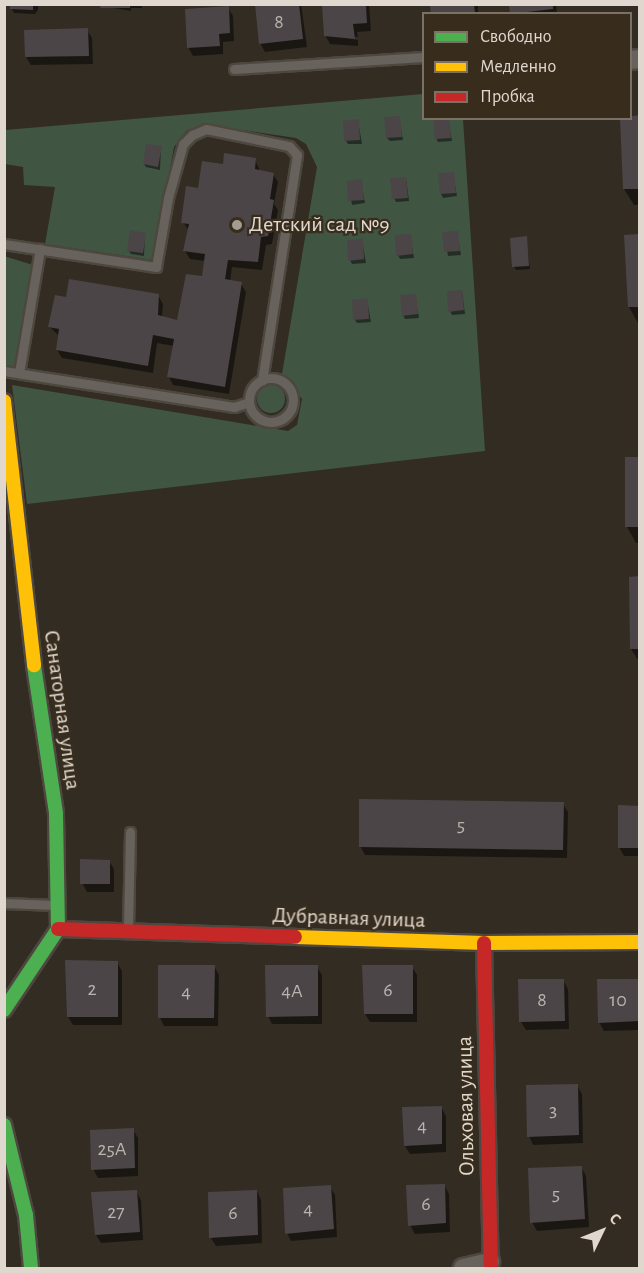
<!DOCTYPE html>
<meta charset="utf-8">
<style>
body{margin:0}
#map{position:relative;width:644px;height:1273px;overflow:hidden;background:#322c23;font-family:"Alegreya Sans",sans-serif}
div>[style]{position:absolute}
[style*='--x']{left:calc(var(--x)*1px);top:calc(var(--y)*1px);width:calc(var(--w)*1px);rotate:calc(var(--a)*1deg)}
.green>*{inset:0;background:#415543}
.round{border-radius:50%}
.shadow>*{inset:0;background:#0007}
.building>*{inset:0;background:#4b4548}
.roads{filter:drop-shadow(2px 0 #4d473f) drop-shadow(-2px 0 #4d473f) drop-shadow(0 2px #4d473f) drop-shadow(0 -2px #4d473f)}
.lane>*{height:9px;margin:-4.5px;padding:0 4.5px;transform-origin:4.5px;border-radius:4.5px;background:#67625c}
.lane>.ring{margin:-4.5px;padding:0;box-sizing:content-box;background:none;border:9px solid #67625c;border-radius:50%}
.street>*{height:18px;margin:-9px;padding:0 9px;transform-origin:9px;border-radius:9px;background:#67625c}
.fast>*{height:14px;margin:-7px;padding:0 7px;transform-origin:7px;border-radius:7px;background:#4caf50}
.slow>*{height:14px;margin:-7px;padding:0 7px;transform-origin:7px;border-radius:7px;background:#ffc107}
.jam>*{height:14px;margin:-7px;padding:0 7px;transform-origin:7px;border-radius:7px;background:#c62828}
.dots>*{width:16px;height:16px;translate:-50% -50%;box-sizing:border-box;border:3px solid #382d1d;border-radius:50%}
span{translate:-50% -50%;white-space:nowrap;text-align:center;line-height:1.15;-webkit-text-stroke:4.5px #382d1d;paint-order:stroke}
.number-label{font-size:20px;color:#bbb3ad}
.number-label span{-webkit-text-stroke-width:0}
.poi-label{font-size:22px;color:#e0d8cf}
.left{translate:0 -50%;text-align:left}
.street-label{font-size:22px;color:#e0d8cf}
.frame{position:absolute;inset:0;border:6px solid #e0d8cf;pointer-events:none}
.legend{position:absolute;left:422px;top:12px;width:210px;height:108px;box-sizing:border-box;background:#382d1d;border:2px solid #7b7164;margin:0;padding:8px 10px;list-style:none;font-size:18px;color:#e0d8cf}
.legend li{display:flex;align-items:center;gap:12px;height:30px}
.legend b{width:30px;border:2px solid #7b7164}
.north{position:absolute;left:572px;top:1201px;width:60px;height:60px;-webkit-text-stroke:4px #382d1d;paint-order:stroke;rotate:47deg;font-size:16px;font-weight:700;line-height:24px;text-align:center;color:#e0d8cf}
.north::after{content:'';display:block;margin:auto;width:21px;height:27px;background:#e0d8cf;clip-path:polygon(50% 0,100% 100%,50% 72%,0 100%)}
</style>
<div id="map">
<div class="green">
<i style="clip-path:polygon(423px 94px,424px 118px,463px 119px,485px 451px,27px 504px,12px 385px,288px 431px,297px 425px,302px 399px,282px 374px,317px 167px,306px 144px,296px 138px,209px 125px,187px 130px,174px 147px,153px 260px,45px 244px,55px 187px,24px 185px,23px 167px,5px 164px,5px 130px)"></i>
<i style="clip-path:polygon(4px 256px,33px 265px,16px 367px,5px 368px)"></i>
<i class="round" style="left:257px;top:385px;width:28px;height:28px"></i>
</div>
<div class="shadow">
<i style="clip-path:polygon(9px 4px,38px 4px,38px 10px,35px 14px,14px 13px)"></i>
<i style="clip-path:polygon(91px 4px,142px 4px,142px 8px,131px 8px,131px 11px)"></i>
<i style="clip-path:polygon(256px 4px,301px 4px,307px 47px,265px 52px,260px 43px)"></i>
<i style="clip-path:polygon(323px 4px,369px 4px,371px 31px,357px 32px,358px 37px,327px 34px,358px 40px,358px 46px,330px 44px,325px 35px)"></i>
<i style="clip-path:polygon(432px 4px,478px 4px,478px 14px,432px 14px)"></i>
<i style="clip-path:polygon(510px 4px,556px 4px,557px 14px,511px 14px)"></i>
<i style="clip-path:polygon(228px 8px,233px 16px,234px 41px,223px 42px,223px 54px,193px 56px,188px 47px)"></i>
<i style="clip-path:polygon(87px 30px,92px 38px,93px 64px,31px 65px,26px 57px)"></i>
<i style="clip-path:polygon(640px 117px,640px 205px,634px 205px,624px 189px)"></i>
<i style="clip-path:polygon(399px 118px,403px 140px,390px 141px,387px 138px)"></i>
<i style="clip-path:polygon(448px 118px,452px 141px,438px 142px,436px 138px)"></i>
<i style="clip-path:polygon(358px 121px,362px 144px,348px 144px,346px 141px)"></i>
<i style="clip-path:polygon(161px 147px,160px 170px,146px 167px,144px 164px)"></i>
<i style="clip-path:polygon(255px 160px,260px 171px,273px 174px,278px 182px,274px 204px,278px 210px,272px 244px,266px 245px,262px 270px,232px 267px,230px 282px,241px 284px,246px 292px,229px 394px,173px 385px,169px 377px,174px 346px,157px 343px,153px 373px,62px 358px,57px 350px,59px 336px,50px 327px,67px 299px,158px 295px,163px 304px,162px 318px,178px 321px,203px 278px,205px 261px,190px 259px,185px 251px,189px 231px,183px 222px,199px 189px,224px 165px)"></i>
<i style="clip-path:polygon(453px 174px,457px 196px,443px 198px,441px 194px)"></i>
<i style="clip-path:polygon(406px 178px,409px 201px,396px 202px,394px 198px)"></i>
<i style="clip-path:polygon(361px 181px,365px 203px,352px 205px,348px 182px)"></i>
<i style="clip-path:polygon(457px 232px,461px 255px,448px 256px,444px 233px)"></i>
<i style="clip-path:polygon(145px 234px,144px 256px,131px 254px,129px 251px)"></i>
<i style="clip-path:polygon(410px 235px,414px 258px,400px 259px,398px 255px)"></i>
<i style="clip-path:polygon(640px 236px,640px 323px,638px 323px,629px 307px)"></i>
<i style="clip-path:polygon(526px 238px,530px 269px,516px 270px,514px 267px)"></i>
<i style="clip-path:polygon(362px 240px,366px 263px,352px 264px,350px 260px)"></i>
<i style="clip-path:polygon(462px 291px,465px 314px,452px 315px,450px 311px)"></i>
<i style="clip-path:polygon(415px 295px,419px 318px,405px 319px,403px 315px)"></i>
<i style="clip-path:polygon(367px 300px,371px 322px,357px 323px,355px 320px)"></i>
<i style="clip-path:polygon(640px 458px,640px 543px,636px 543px,627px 527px)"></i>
<i style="clip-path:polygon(640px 578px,640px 663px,631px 649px)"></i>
<i style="clip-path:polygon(563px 804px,568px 812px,567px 858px,365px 855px,360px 846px)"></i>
<i style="clip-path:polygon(640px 807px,640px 856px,624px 856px,619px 847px)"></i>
<i style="clip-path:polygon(109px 861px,114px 869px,114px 892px,87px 892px,82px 883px)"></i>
<i style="clip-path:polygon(117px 962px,122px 971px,122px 1025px,73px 1025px,68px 1017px)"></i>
<i style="clip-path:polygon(214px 966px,219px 975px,218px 1026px,164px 1026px,160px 1018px,159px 967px)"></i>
<i style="clip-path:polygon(317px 967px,322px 975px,322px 1024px,272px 1024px,268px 1016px)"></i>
<i style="clip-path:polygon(412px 967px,417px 975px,417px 1022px,370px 1022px,365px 1014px)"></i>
<i style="clip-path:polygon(563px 980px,568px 989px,569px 1029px,526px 1030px,521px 1022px)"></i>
<i style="clip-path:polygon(640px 981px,640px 1030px,604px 1031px,599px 1022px)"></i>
<i style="clip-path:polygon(577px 1085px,582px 1094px,583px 1143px,533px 1145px,529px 1136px)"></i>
<i style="clip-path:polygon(441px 1107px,446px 1116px,446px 1152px,410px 1154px,405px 1146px)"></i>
<i style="clip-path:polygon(133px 1130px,138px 1138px,138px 1176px,98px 1178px,93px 1169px)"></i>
<i style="clip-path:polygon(581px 1167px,586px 1176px,589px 1227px,537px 1231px,532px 1222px)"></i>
<i style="clip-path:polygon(444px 1185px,449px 1194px,450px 1232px,415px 1234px,410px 1225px)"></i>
<i style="clip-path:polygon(330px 1187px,335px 1195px,337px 1237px,291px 1241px,287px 1233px)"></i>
<i style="clip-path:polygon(136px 1191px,141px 1200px,143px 1240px,101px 1243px,96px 1235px)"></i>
<i style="clip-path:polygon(257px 1191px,261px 1200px,262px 1243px,216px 1246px,211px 1238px)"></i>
</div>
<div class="building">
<i style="clip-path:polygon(10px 4px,33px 4px,33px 10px,10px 9px)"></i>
<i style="clip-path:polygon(101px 4px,130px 4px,130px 8px,100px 8px)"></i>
<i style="clip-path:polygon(255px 4px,299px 4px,303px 39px,259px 44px)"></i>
<i style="clip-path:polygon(430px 4px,474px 4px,475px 14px,431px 14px)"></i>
<i style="clip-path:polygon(509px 4px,553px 4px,553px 9px,510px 14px)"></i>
<i style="clip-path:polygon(322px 5px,366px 5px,367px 23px,353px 24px,355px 39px,324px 36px)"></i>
<i style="clip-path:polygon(229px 6px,230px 33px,219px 34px,220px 46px,187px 48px,185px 9px)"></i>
<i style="clip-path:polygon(88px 28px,89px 56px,25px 57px,24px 30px)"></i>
<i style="clip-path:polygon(640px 115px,640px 189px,623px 189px,620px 118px)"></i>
<i style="clip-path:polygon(400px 116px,402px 137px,386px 138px,384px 117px)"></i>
<i style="clip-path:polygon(433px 118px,449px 118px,451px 138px,435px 139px)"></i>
<i style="clip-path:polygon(359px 119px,360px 140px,344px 141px,343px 121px)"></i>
<i style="clip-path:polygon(146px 144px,162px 146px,158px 167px,143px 164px)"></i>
<i style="clip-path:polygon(224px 153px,256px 158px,255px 169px,274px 173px,270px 199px,274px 200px,268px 236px,261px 237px,258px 262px,228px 260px,225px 279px,242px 282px,225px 387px,167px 377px,174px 339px,153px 335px,148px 366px,56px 350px,59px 329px,48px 327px,55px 295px,66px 297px,69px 279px,159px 294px,158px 315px,177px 320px,186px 274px,202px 276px,205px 254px,183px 251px,189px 224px,181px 223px,186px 186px,198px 188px,202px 161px,223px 164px)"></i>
<i style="clip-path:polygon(454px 172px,456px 193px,440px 194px,438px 173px)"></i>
<i style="clip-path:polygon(406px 177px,408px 198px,392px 199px,390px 178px)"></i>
<i style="clip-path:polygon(362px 179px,364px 200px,348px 201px,347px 181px)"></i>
<i style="clip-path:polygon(130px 230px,146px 233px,143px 253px,127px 251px)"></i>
<i style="clip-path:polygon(458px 231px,460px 251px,444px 252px,442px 232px)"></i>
<i style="clip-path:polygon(411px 234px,413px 254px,396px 256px,395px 235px)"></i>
<i style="clip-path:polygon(640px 234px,640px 307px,628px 307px,624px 235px)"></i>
<i style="clip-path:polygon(527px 236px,529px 266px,512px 267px,510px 238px)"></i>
<i style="clip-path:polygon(363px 239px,364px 259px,348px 261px,347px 240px)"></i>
<i style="clip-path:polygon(462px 290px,464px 310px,448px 312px,447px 291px)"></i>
<i style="clip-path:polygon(416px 294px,418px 314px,402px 316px,400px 295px)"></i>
<i style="clip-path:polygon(368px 298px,369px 319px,353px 320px,352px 300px)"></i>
<i style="clip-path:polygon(625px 457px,640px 457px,640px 527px,625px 527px)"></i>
<i style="clip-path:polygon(640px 576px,640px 649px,630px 649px,629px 577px)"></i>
<i style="clip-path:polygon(359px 799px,564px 802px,563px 850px,359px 847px)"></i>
<i style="clip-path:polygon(618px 805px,640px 806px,640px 848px,618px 848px)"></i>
<i style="clip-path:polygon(80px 859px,110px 860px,110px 884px,80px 884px)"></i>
<i style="clip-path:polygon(65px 960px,118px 961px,118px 1017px,67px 1017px)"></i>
<i style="clip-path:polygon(158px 965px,215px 965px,214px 1018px,158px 1018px)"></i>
<i style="clip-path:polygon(265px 965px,318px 965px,318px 1016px,266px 1017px)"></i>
<i style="clip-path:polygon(362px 965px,413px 965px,413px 1014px,364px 1014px)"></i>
<i style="clip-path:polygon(518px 979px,564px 979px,565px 1021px,519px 1022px)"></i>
<i style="clip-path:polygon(597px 979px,640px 979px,640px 1021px,598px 1023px)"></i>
<i style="clip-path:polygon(578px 1084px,579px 1135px,527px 1137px,526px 1085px)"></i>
<i style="clip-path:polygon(442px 1106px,442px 1144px,404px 1146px,402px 1107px)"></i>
<i style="clip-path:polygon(134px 1128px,135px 1168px,91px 1170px,90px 1130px)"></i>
<i style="clip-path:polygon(582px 1166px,585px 1219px,530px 1223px,528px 1168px)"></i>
<i style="clip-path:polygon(445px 1184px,446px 1223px,408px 1226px,406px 1185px)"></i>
<i style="clip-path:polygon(331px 1185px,334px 1229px,285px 1234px,283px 1188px)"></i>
<i style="clip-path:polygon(137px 1190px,140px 1232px,95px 1235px,91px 1192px)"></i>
<i style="clip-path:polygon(257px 1190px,258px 1235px,209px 1238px,208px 1192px)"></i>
</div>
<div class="roads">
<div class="lane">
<i style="--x:234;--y:69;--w:190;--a:-3.6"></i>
<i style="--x:4;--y:244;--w:154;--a:8.6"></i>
<i style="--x:156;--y:267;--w:70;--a:-80.1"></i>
<i style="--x:168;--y:198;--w:56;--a:-74.5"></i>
<i style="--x:183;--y:144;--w:13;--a:-45"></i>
<i style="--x:192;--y:135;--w:15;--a:-23"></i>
<i style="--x:206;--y:129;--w:85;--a:11.6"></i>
<i style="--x:289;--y:146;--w:12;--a:48"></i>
<i style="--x:297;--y:155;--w:228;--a:98.8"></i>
<i style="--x:4;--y:371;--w:233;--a:8.9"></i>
<i style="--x:234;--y:407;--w:16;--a:-18"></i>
<i style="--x:19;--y:373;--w:126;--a:-80.4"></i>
<i class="ring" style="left:249px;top:378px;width:35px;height:35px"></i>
<i style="--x:4;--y:903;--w:51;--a:2.2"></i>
<i style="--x:128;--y:929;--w:97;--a:-88.8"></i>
</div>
<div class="street">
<i style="--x:630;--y:60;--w:10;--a:-6"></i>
<i style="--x:463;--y:1268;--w:28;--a:-13"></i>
</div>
<div class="fast">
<i style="--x:4;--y:1010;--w:97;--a:-56.3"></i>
<i style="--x:58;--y:929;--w:116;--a:-91"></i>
<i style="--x:56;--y:813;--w:150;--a:-98.5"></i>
<i style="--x:4;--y:1125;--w:93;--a:76.3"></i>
<i style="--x:26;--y:1215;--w:53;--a:84.6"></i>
</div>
<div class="slow">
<i style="--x:4;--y:401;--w:266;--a:83.5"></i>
<i style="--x:295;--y:937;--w:189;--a:1.8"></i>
<i style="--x:484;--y:943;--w:156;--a:-0.4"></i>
</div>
<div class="jam">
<i style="--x:58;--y:929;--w:237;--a:1.9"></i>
<i style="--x:484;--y:943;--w:325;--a:88.8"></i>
</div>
</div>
<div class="dots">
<i style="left:237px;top:225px;background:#a39c93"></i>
</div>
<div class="number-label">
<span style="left:279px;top:22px">8</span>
<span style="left:461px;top:825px">5</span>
<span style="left:92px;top:989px">2</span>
<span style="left:388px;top:990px">6</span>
<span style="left:292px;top:991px">4А</span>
<span style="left:186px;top:992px">4</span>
<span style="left:542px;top:1000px">8</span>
<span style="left:618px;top:1000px">10</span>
<span style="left:553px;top:1110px">3</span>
<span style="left:422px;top:1126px">4</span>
<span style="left:112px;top:1149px">25А</span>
<span style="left:556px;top:1194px">5</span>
<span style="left:426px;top:1204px">6</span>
<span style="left:308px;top:1209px">4</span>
<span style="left:116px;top:1212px">27</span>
<span style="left:233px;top:1213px">6</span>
</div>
<div class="poi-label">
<span class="left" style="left:249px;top:225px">Детский сад №9</span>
</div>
<div class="street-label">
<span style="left:62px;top:710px;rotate:82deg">Санаторная улица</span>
<span style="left:349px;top:918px;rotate:2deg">Дубравная улица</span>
<span style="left:466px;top:1106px;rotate:-91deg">Ольховая улица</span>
</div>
<div class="frame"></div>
<ul class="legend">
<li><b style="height:8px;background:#4caf50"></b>Свободно</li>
<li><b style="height:8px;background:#ffc107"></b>Медленно</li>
<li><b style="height:8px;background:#c62828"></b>Пробка</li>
</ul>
<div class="north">С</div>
</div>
